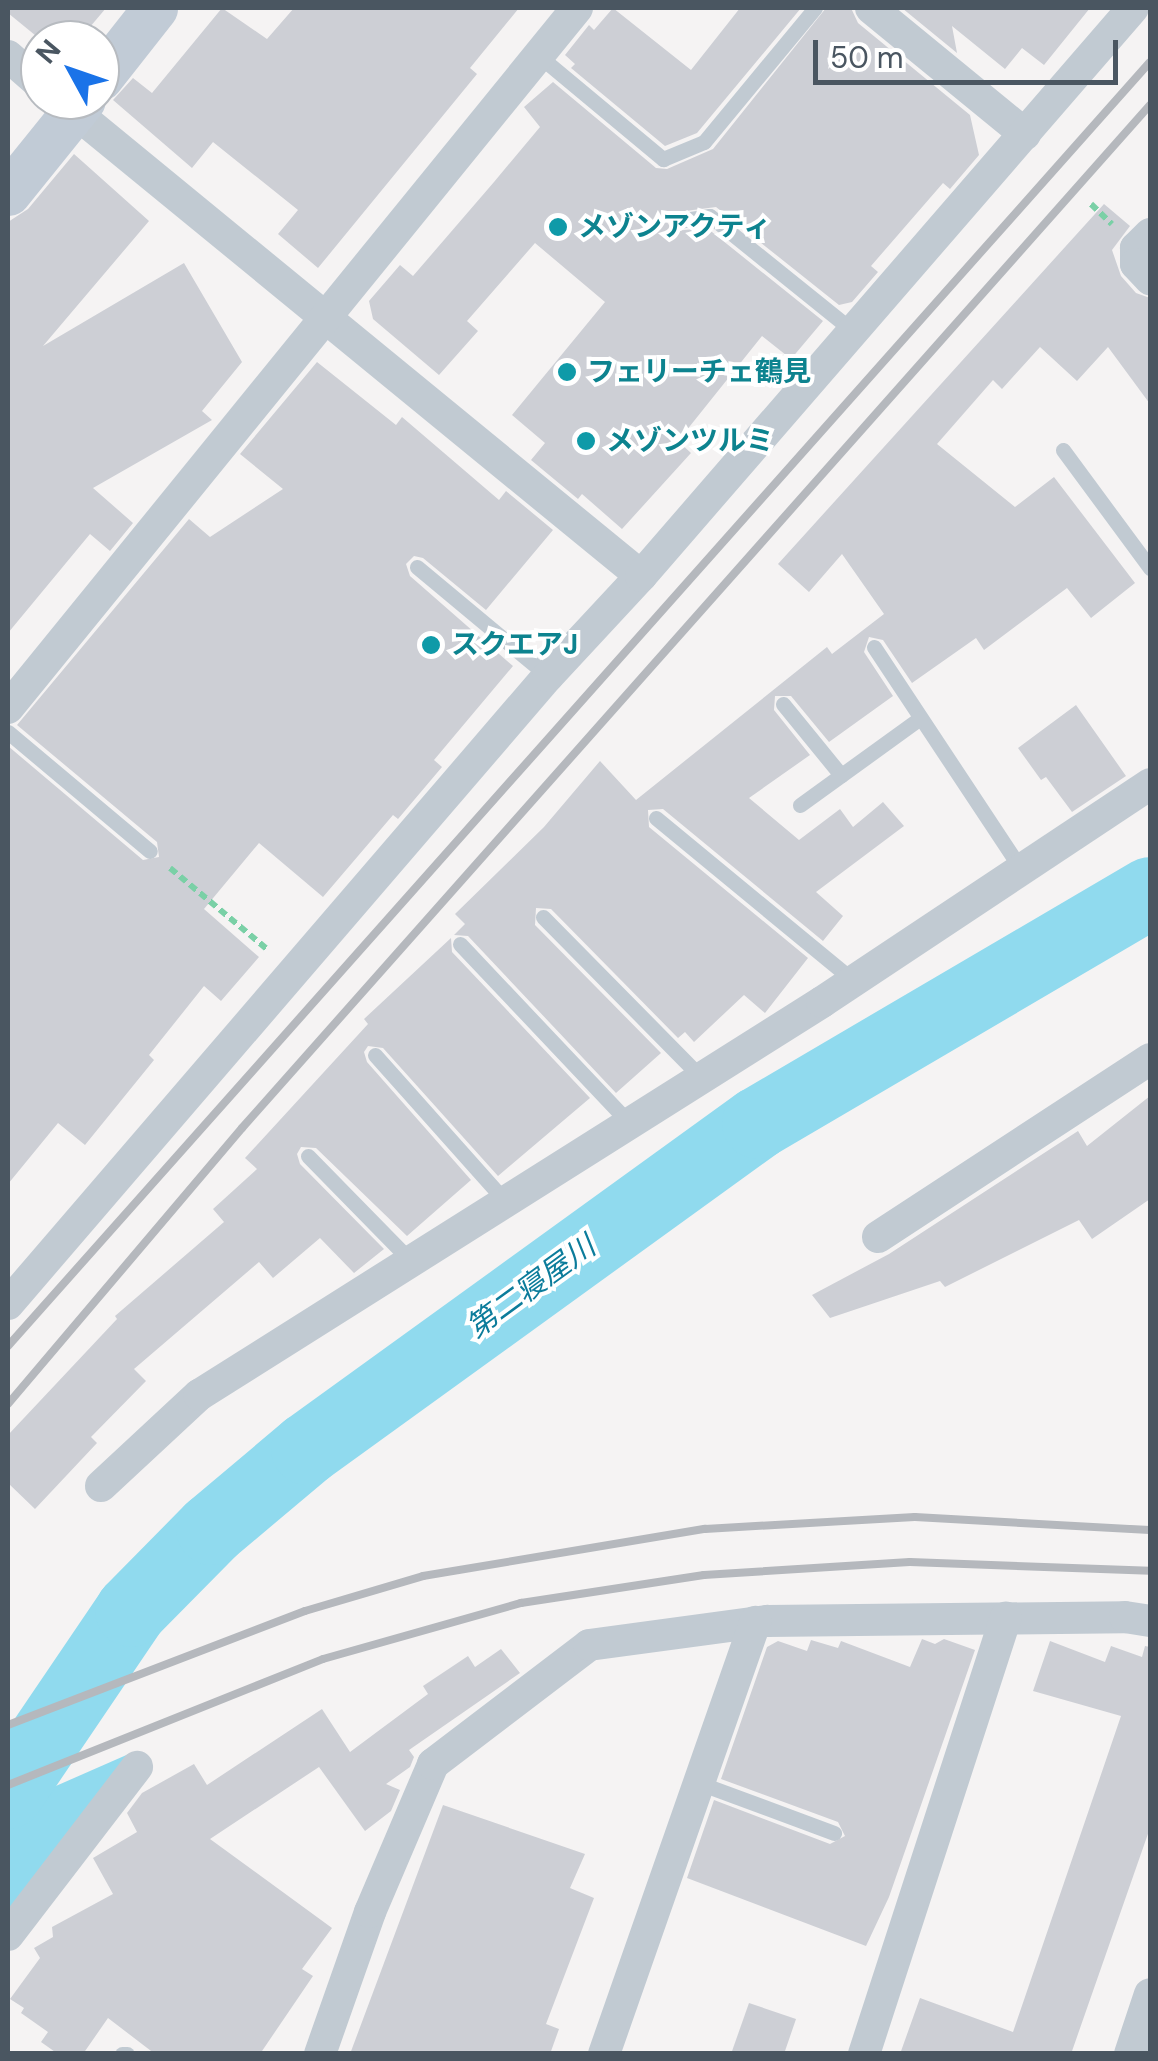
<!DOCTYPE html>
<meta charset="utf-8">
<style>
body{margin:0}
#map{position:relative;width:1158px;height:2061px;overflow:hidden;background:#f5f3f3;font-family:"DM Sans","Noto Sans JP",sans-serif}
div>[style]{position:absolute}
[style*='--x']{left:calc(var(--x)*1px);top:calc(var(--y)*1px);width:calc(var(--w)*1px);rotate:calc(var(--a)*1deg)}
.water>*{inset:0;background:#90daee}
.river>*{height:72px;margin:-36px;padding:0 36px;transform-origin:36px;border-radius:36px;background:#90daee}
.building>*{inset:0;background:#cdcfd5}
.path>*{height:6px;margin-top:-3px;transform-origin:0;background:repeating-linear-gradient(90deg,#7ad0a6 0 8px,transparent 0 13px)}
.lane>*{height:15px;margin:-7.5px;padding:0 7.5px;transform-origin:7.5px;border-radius:7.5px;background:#c1cad2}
.street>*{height:32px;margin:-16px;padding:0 16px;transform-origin:16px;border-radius:16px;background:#c1cad2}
.secondary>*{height:45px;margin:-22.5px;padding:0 22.5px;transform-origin:22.5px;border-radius:22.5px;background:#c1cbd6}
.rail>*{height:8px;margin:-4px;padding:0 4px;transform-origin:4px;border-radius:4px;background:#b5b8bd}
.dots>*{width:28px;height:28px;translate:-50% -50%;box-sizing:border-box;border:5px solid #fff;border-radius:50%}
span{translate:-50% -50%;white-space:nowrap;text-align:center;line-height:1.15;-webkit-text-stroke:8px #fff;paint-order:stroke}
.culture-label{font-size:28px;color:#0d838f;font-weight:700}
.left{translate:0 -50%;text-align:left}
.water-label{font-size:30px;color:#0c7c9b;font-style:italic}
.frame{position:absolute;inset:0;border:10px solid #4a5661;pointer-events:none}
.north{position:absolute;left:20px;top:20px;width:100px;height:100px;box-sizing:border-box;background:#fff;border:2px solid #b7bbc0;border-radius:50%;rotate:310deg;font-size:28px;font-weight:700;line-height:40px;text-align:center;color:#4a5661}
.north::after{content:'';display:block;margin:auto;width:35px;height:45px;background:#1a73e8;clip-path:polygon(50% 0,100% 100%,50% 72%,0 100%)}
.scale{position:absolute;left:813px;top:40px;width:305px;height:45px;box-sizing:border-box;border:5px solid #4a5661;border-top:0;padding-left:12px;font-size:30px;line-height:35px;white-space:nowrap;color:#4a5661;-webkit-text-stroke:8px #fff;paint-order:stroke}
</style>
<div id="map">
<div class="water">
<i style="clip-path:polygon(131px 1753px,8px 1913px,8px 1807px)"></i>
</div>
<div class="river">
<i style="--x:8;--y:1793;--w:220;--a:-55.9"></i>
<i style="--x:131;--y:1611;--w:115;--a:-45.4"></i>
<i style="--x:212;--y:1529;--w:124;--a:-40.1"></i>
<i style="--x:307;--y:1449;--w:556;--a:-35.86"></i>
<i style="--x:758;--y:1123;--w:454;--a:-30.4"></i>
</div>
<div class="building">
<i style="clip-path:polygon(8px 8px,106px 8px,79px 40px,41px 40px,8px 13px)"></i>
<i style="clip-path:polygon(222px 8px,267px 39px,294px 8px,519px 8px,470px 68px,477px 74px,318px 268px,278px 234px,298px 210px,213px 142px,192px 168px,113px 100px,133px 78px,152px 93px)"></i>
<i style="clip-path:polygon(613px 8px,691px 70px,740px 8px,801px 8px,697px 133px,665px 146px,571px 68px,575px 64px,565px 55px,589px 25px,594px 30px)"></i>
<i style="clip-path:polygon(826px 8px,851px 8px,858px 23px,970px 115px,979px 155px,950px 189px,943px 183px,871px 266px,878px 272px,852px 302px,839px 305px,716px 207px,670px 213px,667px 222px,673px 231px,707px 228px,823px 321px,791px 359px,762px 336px,678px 441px,691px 453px,622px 529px,582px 494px,578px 499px,531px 460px,545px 443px,512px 415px,605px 302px,535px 243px,467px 321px,478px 331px,439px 375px,373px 319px,369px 301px,400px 265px,413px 276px,494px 182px,540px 127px,524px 107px,553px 82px,656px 168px,667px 169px,713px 149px)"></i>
<i style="clip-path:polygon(902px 8px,1090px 8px,1044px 65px,1022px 48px,1005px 69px,952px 26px,957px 53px)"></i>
<i style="clip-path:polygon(74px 154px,149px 221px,43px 346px,184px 263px,242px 362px,202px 411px,212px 420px,93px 488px,133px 523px,110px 551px,90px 534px,8px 633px,8px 222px,28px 209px)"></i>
<i style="clip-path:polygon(1104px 204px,1130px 226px,1112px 250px,1121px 276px,1136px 293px,1150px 298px,1150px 404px,1108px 347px,1077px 381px,1040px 347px,1002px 389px,993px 380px,937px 444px,1015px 507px,1054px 477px,1135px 583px,1091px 618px,1067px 588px,984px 650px,976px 638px,912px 683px,883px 640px,869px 637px,864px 652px,893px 696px,829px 742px,791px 696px,775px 696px,774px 710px,810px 755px,749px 798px,799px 840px,840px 809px,853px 827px,883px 802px,904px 826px,816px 892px,843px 916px,823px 941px,663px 809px,648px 810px,649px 827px,808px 958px,765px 1013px,744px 995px,694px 1042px,685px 1032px,678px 1038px,551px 909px,536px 908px,535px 925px,661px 1053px,616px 1093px,468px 936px,454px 935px,465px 924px,455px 914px,544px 827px,600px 761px,636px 800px,827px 647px,832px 654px,884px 614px,842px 554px,809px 592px,778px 564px)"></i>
<i style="clip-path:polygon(317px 362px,396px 425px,402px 417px,499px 500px,506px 491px,553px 530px,486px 610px,423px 558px,414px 556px,406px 564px,410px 576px,513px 666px,434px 760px,442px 767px,398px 819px,393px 815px,323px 897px,259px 843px,204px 909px,259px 957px,221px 1001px,204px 986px,149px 1055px,154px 1060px,85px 1145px,58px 1123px,8px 1184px,8px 746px,143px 860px,159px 857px,157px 842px,17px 725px,189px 519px,210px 537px,283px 489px,240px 454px)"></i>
<i style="clip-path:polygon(1076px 705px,1126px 776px,1072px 812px,1046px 777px,1041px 780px,1018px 748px)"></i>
<i style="clip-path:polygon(451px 938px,452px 952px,590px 1098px,498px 1176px,383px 1048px,368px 1046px,364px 1052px,367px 1062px,471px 1180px,407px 1236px,316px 1148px,301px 1147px,297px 1154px,300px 1164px,384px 1249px,354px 1273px,320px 1238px,273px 1278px,259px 1262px,134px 1369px,146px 1381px,91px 1437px,97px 1443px,35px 1509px,8px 1483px,8px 1435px,117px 1319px,115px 1316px,224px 1222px,213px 1209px,257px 1169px,245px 1158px,368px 1024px,364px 1019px)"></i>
<i style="clip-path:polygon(1150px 1096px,1150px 1199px,1092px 1239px,1079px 1220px,945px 1287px,940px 1281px,830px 1318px,812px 1295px,889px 1254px,1078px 1131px,1087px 1146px)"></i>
<i style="clip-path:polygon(922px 1639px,935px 1644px,944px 1639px,975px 1650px,889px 1897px,866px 1946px,687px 1878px,714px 1800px,830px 1844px,845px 1836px,838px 1822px,721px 1779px,767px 1647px,778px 1641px,807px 1651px,811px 1640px,838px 1648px,841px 1641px,910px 1667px)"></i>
<i style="clip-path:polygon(1050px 1641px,1105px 1662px,1111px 1646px,1142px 1657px,1145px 1646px,1150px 1647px,1150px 1828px,1071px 2054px,900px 2054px,920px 1998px,1013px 2032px,1121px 1716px,1033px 1691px)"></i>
<i style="clip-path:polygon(501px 1649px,520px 1673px,409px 1750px,414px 1757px,410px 1767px,386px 1784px,400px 1790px,391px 1811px,365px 1831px,319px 1767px,210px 1839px,332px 1928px,302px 1969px,313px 1976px,260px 2054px,155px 2054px,108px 2018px,83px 2054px,58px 2054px,41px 2042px,48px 2032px,21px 2013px,24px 2008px,10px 1999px,40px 1958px,34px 1948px,53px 1937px,52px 1927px,113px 1894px,93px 1858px,137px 1832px,127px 1813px,142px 1793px,194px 1764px,207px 1785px,322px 1709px,350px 1752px,428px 1694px,423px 1686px,468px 1656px,475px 1667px)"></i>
<i style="clip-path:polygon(443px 1805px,585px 1854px,570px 1888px,594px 1898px,546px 2024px,559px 2029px,550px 2054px,350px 2054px)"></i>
<i style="clip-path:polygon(749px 2003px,796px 2019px,784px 2054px,731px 2054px)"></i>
</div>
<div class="path">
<i style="--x:1091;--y:204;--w:29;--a:44"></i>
<i style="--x:170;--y:868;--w:128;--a:39.9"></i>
</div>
<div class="lane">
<i style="--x:538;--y:55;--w:163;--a:39.8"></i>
<i style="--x:663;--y:159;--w:44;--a:-22.5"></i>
<i style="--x:704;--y:142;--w:174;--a:-50.4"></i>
<i style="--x:678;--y:221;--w:32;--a:-9"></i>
<i style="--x:710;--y:216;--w:184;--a:38.8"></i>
<i style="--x:1063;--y:450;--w:147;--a:53.6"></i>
<i style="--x:417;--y:567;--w:170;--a:39.8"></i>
<i style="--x:874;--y:647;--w:268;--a:56.5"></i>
<i style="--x:783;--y:704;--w:92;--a:50.8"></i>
<i style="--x:8;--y:732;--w:185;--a:40"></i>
<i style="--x:800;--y:805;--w:148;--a:-35.9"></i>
<i style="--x:656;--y:818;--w:256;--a:39.5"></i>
<i style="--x:543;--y:917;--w:226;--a:45.4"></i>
<i style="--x:460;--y:944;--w:246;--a:46.6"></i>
<i style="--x:375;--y:1055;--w:195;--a:48.3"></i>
<i style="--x:308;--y:1156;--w:147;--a:45.6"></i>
<i style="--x:699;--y:1783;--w:144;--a:20.3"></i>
<i style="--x:122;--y:2054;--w:5;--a:0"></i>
</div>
<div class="street">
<i style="--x:871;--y:8;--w:199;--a:39.3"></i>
<i style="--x:8;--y:56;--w:43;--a:41.2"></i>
<i style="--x:60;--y:100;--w:751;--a:39.33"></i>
<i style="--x:1150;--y:234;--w:20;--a:135"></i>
<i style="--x:1136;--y:248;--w:16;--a:90"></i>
<i style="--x:1136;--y:264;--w:21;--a:47"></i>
<i style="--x:8;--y:708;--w:902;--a:-50.89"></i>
<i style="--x:878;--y:1237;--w:325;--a:-33.2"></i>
<i style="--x:8;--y:1304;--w:828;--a:-49.31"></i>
<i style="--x:548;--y:676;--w:137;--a:-47.1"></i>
<i style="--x:641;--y:576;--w:751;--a:-49.1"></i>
<i style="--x:101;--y:1486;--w:134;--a:-42.9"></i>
<i style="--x:199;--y:1395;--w:737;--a:-32.24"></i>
<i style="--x:822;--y:1002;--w:394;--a:-33.6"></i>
<i style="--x:8;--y:1935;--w:212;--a:-52.5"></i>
<i style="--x:320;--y:2054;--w:151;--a:-70.6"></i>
<i style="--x:370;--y:1912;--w:161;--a:-66.9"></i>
<i style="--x:433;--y:1764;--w:196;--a:-37.3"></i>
<i style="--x:589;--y:1645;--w:180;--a:-7.7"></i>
<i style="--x:767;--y:1621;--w:358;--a:-0.6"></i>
<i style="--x:1125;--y:1617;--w:25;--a:9"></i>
<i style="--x:604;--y:2054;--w:458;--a:-70.7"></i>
<i style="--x:864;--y:2054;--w:459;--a:-72"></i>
<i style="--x:1130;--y:2054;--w:63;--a:-71.6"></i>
</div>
<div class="secondary">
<i style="--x:100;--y:78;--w:89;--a:-51.8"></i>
<i style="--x:8;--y:193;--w:119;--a:-51.1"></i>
</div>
<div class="rail">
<i style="--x:8;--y:1346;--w:1718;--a:-48.35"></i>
<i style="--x:8;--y:1404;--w:362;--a:-49.7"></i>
<i style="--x:242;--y:1128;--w:1368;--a:-48.41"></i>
<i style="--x:8;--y:1725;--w:318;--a:-21"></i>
<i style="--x:305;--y:1611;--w:123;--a:-16.5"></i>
<i style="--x:423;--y:1576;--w:286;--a:-9.5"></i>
<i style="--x:705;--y:1529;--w:210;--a:-3.3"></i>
<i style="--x:915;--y:1517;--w:235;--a:3.2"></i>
<i style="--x:8;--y:1785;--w:339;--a:-21.8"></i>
<i style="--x:323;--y:1659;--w:206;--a:-15.8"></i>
<i style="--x:521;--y:1603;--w:185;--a:-8.7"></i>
<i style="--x:704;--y:1575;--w:206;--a:-3.6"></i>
<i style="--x:910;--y:1562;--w:240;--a:2.1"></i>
</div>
<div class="dots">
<i style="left:558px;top:227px;background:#0f9aa8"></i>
<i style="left:567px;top:372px;background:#0f9aa8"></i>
<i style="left:586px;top:441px;background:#0f9aa8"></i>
<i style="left:431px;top:645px;background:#0f9aa8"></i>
</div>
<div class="culture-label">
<span class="left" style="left:578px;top:227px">メゾンアクティ</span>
<span class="left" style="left:587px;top:372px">フェリーチェ鶴見</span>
<span class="left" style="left:606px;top:441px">メゾンツルミ</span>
<span class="left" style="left:451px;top:645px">スクエアJ</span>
</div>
<div class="water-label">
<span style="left:531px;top:1287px;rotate:-36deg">第二寝屋川</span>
</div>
<div class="frame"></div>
<div class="north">N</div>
<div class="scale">50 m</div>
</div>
